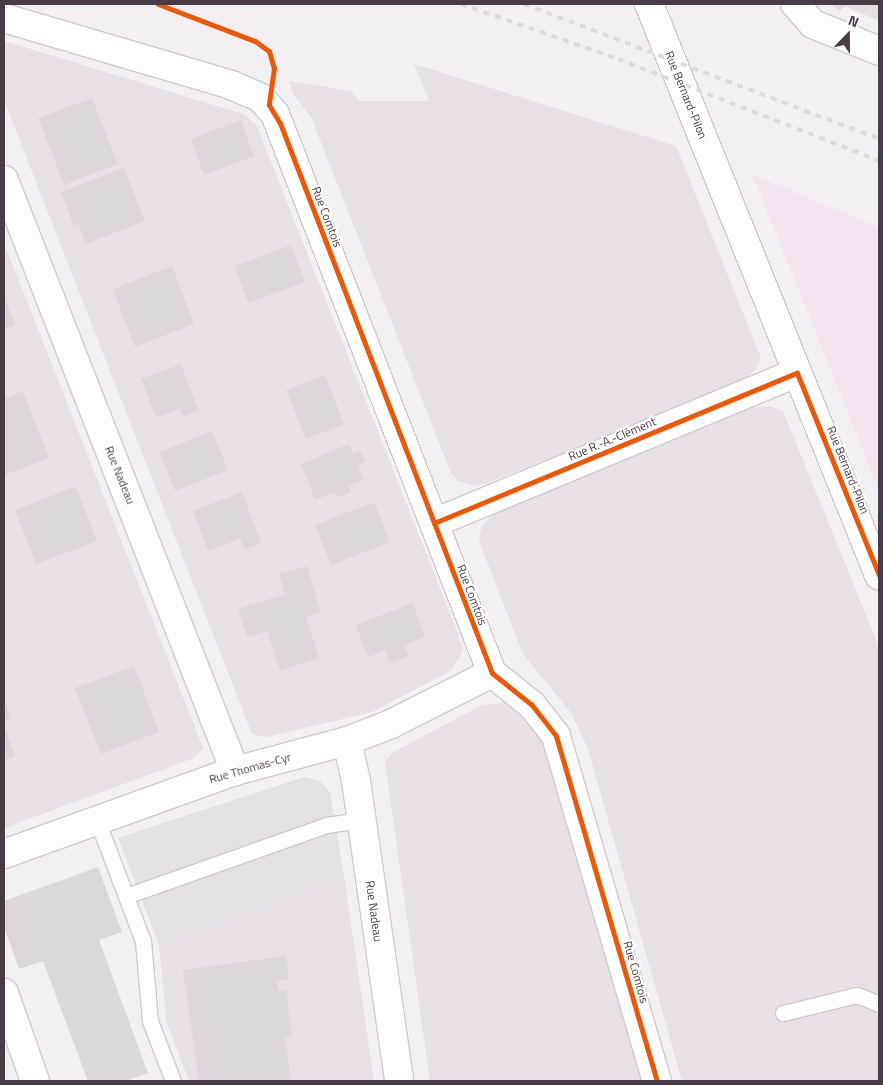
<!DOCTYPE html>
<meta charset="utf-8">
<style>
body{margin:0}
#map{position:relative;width:883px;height:1085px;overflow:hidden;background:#f3eff2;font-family:"Titillium Web",sans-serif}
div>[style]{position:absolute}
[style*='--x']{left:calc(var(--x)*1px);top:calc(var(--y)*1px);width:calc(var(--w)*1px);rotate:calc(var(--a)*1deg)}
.residential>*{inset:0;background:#e8dfe7}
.commercial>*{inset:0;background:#f4e4f2}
.industrial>*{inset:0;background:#e5dfe4}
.parking>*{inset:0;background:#e5e0e4}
.building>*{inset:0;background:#ddd7dc}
.roads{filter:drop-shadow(1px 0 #d0cacf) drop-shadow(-1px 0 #d0cacf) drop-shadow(0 1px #d0cacf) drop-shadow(0 -1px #d0cacf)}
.service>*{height:15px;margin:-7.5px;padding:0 7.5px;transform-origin:7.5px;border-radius:7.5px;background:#fdfdfd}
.minor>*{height:28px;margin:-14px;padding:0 14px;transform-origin:14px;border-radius:14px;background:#fdfdfd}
.tertiary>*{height:28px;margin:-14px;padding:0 14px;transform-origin:14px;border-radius:14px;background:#fdfdfd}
.rail>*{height:4px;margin-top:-2px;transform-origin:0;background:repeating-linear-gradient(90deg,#dbdbdb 0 6px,transparent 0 12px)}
.cycleway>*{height:5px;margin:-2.5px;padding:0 2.5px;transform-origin:2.5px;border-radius:2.5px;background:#e8590c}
span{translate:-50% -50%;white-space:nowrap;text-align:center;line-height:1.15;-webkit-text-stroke:4px #fff;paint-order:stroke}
.street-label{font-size:12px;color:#493b48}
.frame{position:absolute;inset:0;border:5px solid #493b48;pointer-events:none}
.north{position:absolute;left:823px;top:10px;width:50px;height:50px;-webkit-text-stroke:4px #fff;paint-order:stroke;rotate:22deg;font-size:14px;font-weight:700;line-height:20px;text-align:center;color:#493b48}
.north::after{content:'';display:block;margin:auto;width:18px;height:22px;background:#493b48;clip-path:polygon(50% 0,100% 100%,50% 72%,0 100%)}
</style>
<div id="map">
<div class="residential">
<i style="clip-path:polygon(4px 41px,243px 114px,256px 124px,457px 631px,463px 651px,451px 671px,372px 712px,267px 737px,252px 734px,4px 100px)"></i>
<i style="clip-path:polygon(414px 64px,676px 146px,761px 358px,755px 370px,740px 382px,485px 484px,474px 486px,457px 480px,451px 473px,311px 117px,293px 94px,289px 81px,351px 91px,360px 101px,429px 101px)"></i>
<i style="clip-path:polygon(4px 243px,203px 748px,194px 758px,4px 828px)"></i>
<i style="clip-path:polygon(770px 406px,783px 411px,879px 647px,879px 1081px,682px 1081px,588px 749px,572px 714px,523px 654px,479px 541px,482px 525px,497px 512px,751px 408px)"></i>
<i style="clip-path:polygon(502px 699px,511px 702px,543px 736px,645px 1081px,430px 1081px,385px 762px,392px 753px,482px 705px,501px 703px)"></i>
<i style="clip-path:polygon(344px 876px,374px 1081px,189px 1081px,167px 1024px,159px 945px)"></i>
</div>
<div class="commercial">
<i style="clip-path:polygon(752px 174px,879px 228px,879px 490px)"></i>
</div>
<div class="industrial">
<i style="clip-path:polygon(830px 4px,879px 4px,879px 21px,845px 6px,840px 11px)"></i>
</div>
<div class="parking">
<i style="clip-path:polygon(304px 777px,320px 781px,330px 792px,344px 876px,159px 945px,118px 838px)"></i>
</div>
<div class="building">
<i style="clip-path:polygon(92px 98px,118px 164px,64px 185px,38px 118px)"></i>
<i style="clip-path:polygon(241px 120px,254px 156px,204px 175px,191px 139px)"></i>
<i style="clip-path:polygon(124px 168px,145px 221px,86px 244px,78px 224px,74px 226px,61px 192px)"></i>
<i style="clip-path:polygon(291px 245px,305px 282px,248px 303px,235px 266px)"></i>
<i style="clip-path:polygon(172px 266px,194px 324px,135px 347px,113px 289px)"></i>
<i style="clip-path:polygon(4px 295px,15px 325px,4px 329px)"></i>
<i style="clip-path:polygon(181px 364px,199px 411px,183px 417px,180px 409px,156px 418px,141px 379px)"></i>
<i style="clip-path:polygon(325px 375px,344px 424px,306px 439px,286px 390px)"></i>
<i style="clip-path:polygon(23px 391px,49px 458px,4px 475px,4px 399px)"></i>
<i style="clip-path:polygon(212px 431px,228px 470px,175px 491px,160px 452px)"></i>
<i style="clip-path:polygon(349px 444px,353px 454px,360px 451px,365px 461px,358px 465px,364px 480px,348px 486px,351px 492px,337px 498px,335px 492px,315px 500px,301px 464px)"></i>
<i style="clip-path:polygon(76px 486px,97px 541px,36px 564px,15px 510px)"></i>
<i style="clip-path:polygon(242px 492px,261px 543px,245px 550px,240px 539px,208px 551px,193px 511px)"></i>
<i style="clip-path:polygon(374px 502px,390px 542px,331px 565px,315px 525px)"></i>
<i style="clip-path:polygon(307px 566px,321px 612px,306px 617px,319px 658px,280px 671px,267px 631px,247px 637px,238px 609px,285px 594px,279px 574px)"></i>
<i style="clip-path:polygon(413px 603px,425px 637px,404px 645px,409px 656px,390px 663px,385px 650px,368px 657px,356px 625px)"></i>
<i style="clip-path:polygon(134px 666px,159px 732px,101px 754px,75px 688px)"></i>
<i style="clip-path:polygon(4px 698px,11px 718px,4px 721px)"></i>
<i style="clip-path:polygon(4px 725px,15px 756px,4px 760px)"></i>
<i style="clip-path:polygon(98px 867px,122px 932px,99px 940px,148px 1073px,125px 1081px,88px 1081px,43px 961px,19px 969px,4px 927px,4px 901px)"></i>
<i style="clip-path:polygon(286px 956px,289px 980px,277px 981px,279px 991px,286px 990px,292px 1037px,285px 1038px,291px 1081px,199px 1081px,183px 970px)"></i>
</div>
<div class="roads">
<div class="service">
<i style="--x:97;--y:820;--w:129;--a:69.2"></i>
<i style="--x:143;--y:941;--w:80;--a:85"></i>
<i style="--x:150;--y:1021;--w:64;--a:69"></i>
<i style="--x:126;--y:896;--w:212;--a:-19.5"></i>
<i style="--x:326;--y:825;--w:35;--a:-8"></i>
<i style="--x:783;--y:1013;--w:76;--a:-13.7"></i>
<i style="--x:857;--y:995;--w:24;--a:22"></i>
</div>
<div class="minor">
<i style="--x:795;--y:4;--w:27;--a:48"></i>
<i style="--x:813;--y:24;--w:71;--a:22.2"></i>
<i style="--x:4;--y:18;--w:237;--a:16.4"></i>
<i style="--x:231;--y:85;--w:33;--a:23"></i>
<i style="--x:261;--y:98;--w:21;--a:49"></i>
<i style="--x:275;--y:114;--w:600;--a:68.78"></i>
<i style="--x:492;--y:673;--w:51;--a:38.7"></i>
<i style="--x:532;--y:705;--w:39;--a:52"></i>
<i style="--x:556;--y:736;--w:359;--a:73.7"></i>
<i style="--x:4;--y:180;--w:635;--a:68.65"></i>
<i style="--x:434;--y:523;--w:393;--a:-22.5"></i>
<i style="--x:347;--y:741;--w:41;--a:77.3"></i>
<i style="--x:356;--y:781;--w:303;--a:81.8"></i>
<i style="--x:4;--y:854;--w:245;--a:-19.8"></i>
<i style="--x:235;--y:771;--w:116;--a:-15"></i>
<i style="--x:347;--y:741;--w:47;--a:-21.1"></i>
<i style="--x:391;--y:724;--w:113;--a:-26.8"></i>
<i style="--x:4;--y:993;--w:93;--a:70.6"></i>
</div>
<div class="tertiary">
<i style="--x:649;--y:4;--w:616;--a:68.06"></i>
</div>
</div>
<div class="rail">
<i style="--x:461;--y:4;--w:166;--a:19.3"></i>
<i style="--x:618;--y:59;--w:280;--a:21.3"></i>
<i style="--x:524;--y:4;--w:380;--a:20.8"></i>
</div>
<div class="cycleway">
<i style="--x:158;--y:4;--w:104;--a:20.9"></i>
<i style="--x:255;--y:41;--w:17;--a:36"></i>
<i style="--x:269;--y:51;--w:18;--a:74"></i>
<i style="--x:274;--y:68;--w:37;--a:98"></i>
<i style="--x:269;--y:105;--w:21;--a:59"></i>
<i style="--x:280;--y:123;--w:589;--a:68.92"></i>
<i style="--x:492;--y:673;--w:51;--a:38.7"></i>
<i style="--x:532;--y:705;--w:39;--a:52"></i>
<i style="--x:556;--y:736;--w:359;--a:73.7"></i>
<i style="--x:434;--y:523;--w:393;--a:-22.5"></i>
<i style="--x:797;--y:373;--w:218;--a:67.9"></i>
</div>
<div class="street-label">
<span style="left:686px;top:95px;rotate:68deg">Rue Bernard-Pilon</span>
<span style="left:327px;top:217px;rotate:69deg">Rue Comtois</span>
<span style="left:612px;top:439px;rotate:-23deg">Rue R.-A.-Clément</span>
<span style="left:848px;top:470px;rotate:68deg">Rue Bernard-Pilon</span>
<span style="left:120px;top:475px;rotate:68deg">Rue Nadeau</span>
<span style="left:472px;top:595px;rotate:69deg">Rue Comtois</span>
<span style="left:250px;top:768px;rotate:-16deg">Rue Thomas-Cyr</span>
<span style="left:374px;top:911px;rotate:82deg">Rue Nadeau</span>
<span style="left:636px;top:972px;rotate:74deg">Rue Comtois</span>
</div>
<div class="frame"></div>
<div class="north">N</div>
</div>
